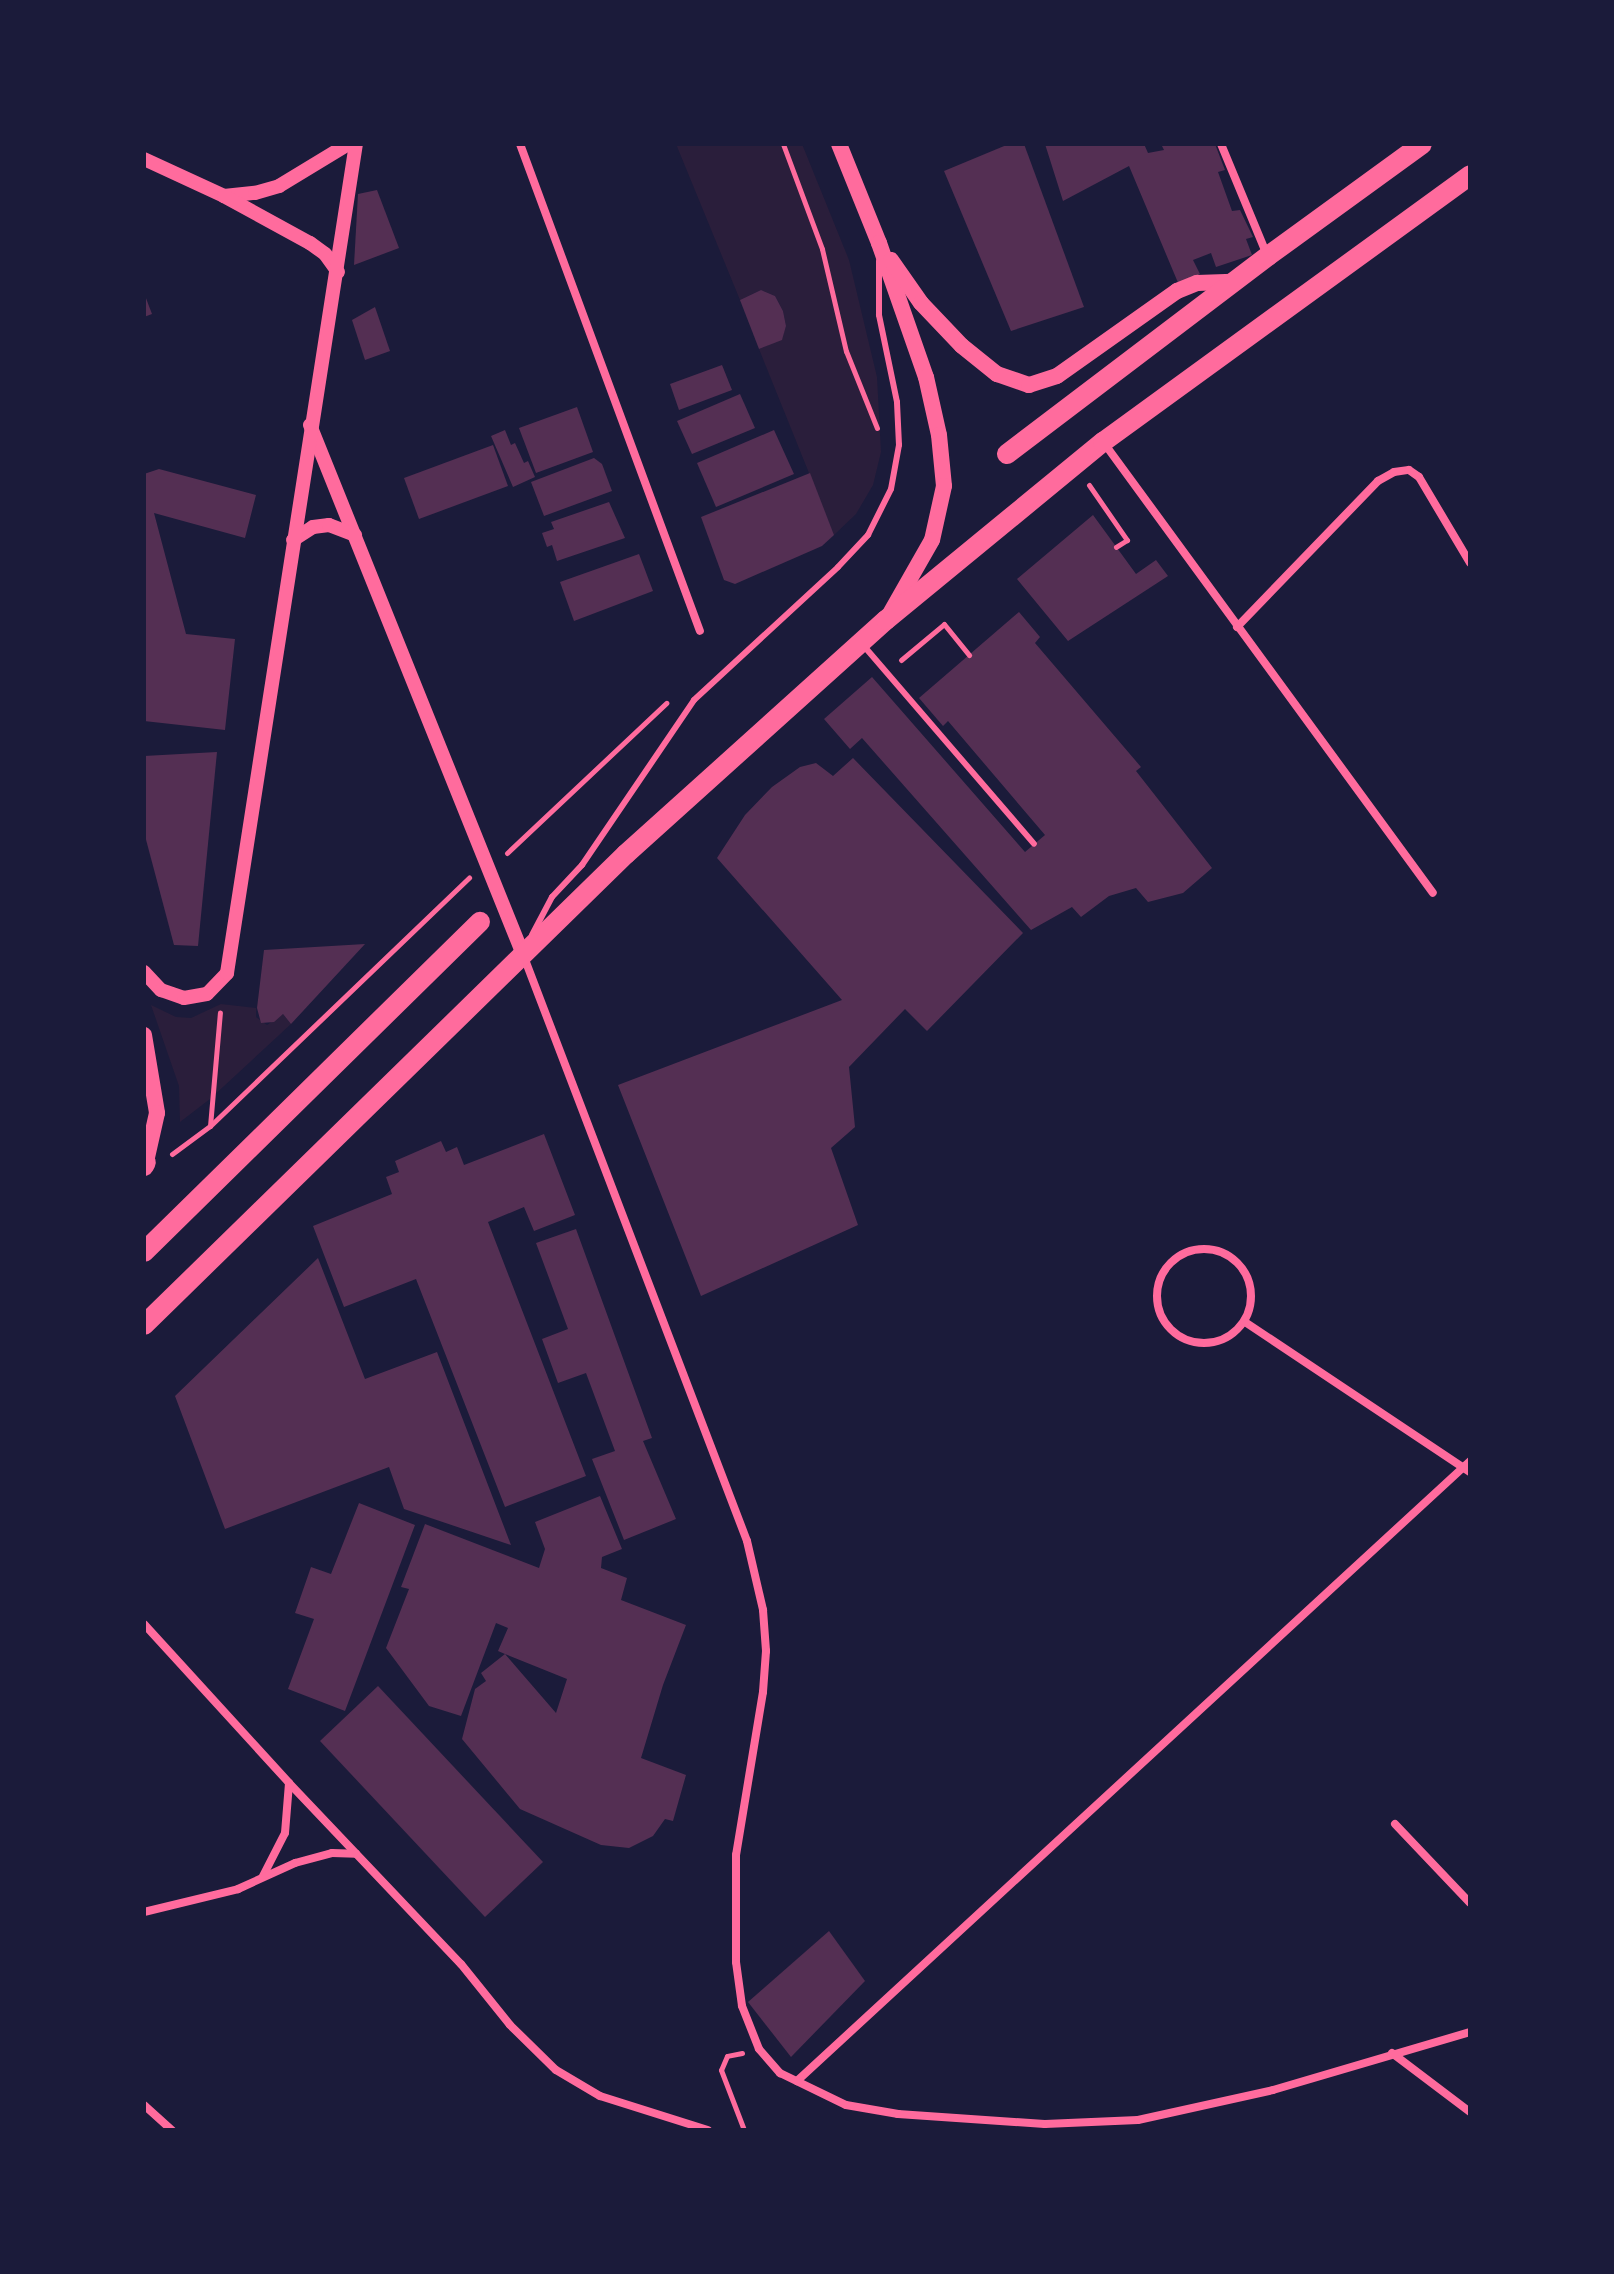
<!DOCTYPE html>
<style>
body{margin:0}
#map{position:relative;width:1614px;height:2274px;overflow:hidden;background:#1b1b3a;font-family:Rubik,sans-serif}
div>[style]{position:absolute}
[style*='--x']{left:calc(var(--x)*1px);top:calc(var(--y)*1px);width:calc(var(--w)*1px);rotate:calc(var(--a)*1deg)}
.green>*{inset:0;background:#2a1e3b}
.building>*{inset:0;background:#542f53}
.path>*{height:5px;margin:-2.5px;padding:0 2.5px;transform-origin:2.5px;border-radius:2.5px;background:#ff6b9d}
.service>*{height:6px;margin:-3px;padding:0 3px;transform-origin:3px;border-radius:3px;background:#ff6b9d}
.minor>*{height:8px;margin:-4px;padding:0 4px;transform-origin:4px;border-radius:4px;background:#ff6b9d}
.minor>.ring{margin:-4px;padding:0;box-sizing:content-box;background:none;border:8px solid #ff6b9d;border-radius:50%}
.tertiary>*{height:14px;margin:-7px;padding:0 7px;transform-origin:7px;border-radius:7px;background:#ff6b9d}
.secondary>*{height:16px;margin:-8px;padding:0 8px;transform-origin:8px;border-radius:8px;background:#ff6b9d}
.primary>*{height:20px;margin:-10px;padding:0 10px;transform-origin:10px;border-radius:10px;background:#ff6b9d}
span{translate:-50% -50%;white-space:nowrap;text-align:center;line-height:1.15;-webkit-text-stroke:6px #1b1b3a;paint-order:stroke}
.frame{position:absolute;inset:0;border:146px solid #1b1b3a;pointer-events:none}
</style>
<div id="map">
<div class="green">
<i style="clip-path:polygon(676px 144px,802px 144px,849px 260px,877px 377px,881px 452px,873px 485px,856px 514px,834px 535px,759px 349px,782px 339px,786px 326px,783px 311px,775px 296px,761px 290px,740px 300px)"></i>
<i style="clip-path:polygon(221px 1004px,256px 1008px,256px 1017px,267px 1025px,283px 1014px,291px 1024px,210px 1099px,180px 1122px,179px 1086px,151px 1005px,176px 1017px,191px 1018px)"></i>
</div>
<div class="building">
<i style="clip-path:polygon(1009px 144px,1024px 144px,1084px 307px,1011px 331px,944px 171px)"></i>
<i style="clip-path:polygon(1045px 144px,1144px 144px,1148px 153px,1164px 150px,1161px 144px,1215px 144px,1225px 170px,1218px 172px,1232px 211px,1240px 210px,1253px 237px,1246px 239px,1252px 255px,1216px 267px,1211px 253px,1193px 260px,1200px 274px,1179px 285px,1129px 166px,1063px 201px)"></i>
<i style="clip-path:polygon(377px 190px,399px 248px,354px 265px,358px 194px)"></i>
<i style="clip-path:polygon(761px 290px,775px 296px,783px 311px,786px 326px,782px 340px,759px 349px,740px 300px)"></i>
<i style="clip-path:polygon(144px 293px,152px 314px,144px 317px)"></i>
<i style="clip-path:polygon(375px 307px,390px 351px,365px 360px,352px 320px)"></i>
<i style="clip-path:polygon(722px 365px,732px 390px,679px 410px,670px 384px)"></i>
<i style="clip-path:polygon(740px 394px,755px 428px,692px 454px,677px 421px)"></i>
<i style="clip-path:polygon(577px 407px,593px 452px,536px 473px,519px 428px)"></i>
<i style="clip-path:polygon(505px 430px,511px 445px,515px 443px,524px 463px,528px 461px,535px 477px,513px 487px,491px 436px)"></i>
<i style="clip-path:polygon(774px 430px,794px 474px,716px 507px,697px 463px)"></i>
<i style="clip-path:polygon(493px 445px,508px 486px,419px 519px,404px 478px)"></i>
<i style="clip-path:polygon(594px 458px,602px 464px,612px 491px,544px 516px,531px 482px)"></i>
<i style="clip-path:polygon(159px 469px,256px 495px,245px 538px,154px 513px,186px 634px,235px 639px,225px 730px,144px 721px,144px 474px)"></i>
<i style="clip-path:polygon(810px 473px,834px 535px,822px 546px,735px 584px,724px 580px,701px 517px)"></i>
<i style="clip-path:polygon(609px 502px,625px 538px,557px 561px,552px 545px,547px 547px,542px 533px,554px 529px,551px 522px)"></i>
<i style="clip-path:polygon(1093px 515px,1136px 574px,1156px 560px,1168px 576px,1068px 641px,1017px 579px)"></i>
<i style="clip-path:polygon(639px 554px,653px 591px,574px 621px,560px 582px)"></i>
<i style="clip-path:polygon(1019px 612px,1040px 637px,1035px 643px,1141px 767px,1136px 771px,1212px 868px,1183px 893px,1148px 902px,1136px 888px,1109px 896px,1081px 917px,1072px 907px,1031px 930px,862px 738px,850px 749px,824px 719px,872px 677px,1025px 852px,1045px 835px,948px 721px,943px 726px,919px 698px)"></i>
<i style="clip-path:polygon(217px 752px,198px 946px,174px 945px,144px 832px,144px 756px)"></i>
<i style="clip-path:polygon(853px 758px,1023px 933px,927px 1031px,905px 1009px,849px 1067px,855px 1127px,831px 1148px,858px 1225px,701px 1296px,618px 1085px,842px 1000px,717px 858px,745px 815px,772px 787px,800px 767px,816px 763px,833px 776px)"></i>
<i style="clip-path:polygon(365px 944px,291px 1024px,283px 1014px,274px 1022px,261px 1023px,257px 1008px,264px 950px)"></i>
<i style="clip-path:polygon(544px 1134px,575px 1215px,534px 1231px,524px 1207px,488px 1222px,586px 1476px,505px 1507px,416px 1279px,344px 1307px,313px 1226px,392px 1194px,386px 1177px,399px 1172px,395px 1161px,441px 1141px,446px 1152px,457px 1147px,464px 1165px)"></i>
<i style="clip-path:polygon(576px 1229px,652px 1438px,643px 1441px,676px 1519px,624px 1540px,592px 1459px,615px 1451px,586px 1373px,558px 1383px,542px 1339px,568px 1329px,536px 1243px)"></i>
<i style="clip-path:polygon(318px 1258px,365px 1379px,437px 1352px,511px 1545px,404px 1509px,389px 1467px,225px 1529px,175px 1396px)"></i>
<i style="clip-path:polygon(evenodd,600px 1496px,622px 1549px,602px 1557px,601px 1568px,627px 1578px,621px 1600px,686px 1625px,663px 1685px,641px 1758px,686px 1775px,673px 1821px,665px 1819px,653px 1836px,629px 1848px,601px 1845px,520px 1809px,462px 1739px,475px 1689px,486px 1681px,481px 1673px,505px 1654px,498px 1651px,508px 1628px,496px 1623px,461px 1716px,429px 1706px,386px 1648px,409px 1589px,401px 1587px,425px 1524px,539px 1568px,545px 1549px,535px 1522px,600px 1496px,505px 1654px,567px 1679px,556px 1713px,505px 1654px)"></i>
<i style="clip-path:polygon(359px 1503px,415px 1525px,345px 1711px,288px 1689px,314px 1619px,295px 1613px,311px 1567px,331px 1574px)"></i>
<i style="clip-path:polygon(378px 1686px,543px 1862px,485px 1917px,320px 1741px)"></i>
<i style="clip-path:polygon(829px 1931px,865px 1981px,791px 2057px,748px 2002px)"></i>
</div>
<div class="path">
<i style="--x:783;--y:144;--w:112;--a:69.6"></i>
<i style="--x:822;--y:249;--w:105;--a:76.8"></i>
<i style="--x:846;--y:351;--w:83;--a:68.1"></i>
<i style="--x:1089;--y:485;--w:67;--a:55.4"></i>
<i style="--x:1127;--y:540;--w:13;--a:148"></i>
<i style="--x:901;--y:660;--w:56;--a:-39.9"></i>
<i style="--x:944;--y:624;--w:40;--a:51"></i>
<i style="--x:507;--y:853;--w:219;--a:-43.3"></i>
<i style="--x:210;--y:1126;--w:114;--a:-85"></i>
<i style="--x:172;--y:1154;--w:47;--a:-36.4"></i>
<i style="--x:210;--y:1126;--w:359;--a:-43.8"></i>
<i style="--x:742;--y:2053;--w:15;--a:169"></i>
<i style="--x:727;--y:2056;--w:15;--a:113"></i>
<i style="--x:721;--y:2070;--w:64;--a:69"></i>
</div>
<div class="service">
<i style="--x:863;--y:645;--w:262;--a:49.3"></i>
<i style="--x:532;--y:935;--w:43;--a:-62.2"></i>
<i style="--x:552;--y:897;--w:44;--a:-46.8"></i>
<i style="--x:582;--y:865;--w:199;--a:-55.8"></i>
<i style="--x:694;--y:700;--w:196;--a:-42.7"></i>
<i style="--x:838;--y:567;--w:44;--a:-46.8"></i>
<i style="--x:868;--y:535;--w:51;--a:-63.4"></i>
<i style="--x:891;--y:489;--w:45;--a:-79.7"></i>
<i style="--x:899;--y:445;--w:43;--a:-92.7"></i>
<i style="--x:897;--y:402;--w:89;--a:-101.7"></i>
<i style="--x:879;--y:315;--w:54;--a:-90"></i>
</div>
<div class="minor">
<i style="--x:520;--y:144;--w:519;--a:69.72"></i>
<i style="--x:1221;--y:144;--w:120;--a:67.5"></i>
<i style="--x:1104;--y:443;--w:557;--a:53.83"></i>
<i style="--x:1237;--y:627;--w:203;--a:-46"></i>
<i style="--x:1378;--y:481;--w:18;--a:-29"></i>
<i style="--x:1394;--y:472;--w:15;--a:-8"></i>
<i style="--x:1409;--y:470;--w:12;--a:35"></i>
<i style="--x:1419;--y:477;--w:100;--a:59.3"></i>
<i style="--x:524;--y:957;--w:625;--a:69.1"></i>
<i style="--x:747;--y:1541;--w:71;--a:76.9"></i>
<i style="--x:763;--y:1610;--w:41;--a:85.8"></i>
<i style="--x:766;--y:1651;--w:41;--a:94.2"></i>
<i style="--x:763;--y:1692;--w:165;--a:99.4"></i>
<i style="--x:736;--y:1855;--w:107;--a:90"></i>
<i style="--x:736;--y:1962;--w:44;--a:82.2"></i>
<i style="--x:742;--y:2006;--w:46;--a:68.4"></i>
<i style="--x:759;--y:2049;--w:32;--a:49"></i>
<i style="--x:780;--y:2073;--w:73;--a:25.9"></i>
<i style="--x:846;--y:2105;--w:53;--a:9.8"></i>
<i style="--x:898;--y:2114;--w:147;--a:3.9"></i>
<i style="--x:1045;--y:2124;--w:93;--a:-2.5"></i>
<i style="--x:1138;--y:2120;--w:138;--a:-12.5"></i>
<i style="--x:1273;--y:2090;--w:205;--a:-16.4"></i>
<i class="ring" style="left:1157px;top:1249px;width:86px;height:86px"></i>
<i style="--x:1245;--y:1322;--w:270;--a:33.7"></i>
<i style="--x:144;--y:1624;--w:215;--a:47.6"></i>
<i style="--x:289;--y:1783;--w:250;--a:46.5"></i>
<i style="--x:461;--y:1964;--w:78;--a:51.2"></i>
<i style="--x:510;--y:2025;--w:64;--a:44.4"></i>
<i style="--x:556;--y:2070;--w:51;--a:30.6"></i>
<i style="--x:600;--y:2096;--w:113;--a:17.5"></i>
<i style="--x:1395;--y:1824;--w:109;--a:46.5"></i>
<i style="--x:263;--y:1876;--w:48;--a:-62.9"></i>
<i style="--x:285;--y:1833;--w:50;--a:-85.4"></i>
<i style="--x:144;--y:1912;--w:97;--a:-13.7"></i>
<i style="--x:238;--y:1889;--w:63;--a:-24.5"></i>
<i style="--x:295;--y:1863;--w:38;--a:-15"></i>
<i style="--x:332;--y:1853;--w:24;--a:2"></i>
<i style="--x:1392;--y:2053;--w:98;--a:37.1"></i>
<i style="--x:797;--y:2081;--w:915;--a:-42.65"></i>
<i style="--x:144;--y:2105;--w:38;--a:42"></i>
</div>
<div class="tertiary">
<i style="--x:144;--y:159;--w:88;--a:24.8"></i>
<i style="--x:224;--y:196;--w:31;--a:-6"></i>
<i style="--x:255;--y:193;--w:25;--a:-16"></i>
<i style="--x:279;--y:186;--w:81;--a:-31.3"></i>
<i style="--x:224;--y:196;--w:98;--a:28.7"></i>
<i style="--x:310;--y:243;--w:19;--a:36"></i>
<i style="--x:325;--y:254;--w:22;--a:54"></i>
<i style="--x:310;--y:425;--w:568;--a:68.09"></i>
<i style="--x:293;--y:540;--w:24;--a:-33"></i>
<i style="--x:313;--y:527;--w:16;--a:-7"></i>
<i style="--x:329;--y:525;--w:28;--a:21"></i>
<i style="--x:144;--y:972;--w:25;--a:47"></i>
<i style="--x:161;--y:990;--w:24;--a:19"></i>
<i style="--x:184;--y:998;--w:23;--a:-10"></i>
<i style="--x:207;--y:994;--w:29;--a:-46"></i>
<i style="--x:227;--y:973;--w:839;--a:-81.16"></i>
</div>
<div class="secondary">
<i style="--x:839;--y:144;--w:107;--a:68"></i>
<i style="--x:879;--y:243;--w:142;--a:70.7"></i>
<i style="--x:926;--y:377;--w:59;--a:77.4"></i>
<i style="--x:939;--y:435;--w:51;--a:84.4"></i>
<i style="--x:944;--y:486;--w:55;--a:102.5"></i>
<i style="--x:932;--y:540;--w:83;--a:119.7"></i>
<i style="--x:891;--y:260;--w:52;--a:55.1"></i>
<i style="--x:921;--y:303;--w:59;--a:46.4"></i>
<i style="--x:962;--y:346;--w:45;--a:38.7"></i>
<i style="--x:997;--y:374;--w:34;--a:19"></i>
<i style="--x:1029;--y:385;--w:29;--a:-18"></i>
<i style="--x:1057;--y:376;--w:147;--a:-35.3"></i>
<i style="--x:1177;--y:291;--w:22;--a:-22"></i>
<i style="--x:1197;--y:283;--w:36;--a:-2"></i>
<i style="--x:144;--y:1035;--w:79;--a:80.5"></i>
<i style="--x:157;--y:1113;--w:50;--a:102.7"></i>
</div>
<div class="primary">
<i style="--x:1007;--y:454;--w:328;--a:-37.2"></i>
<i style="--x:1268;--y:256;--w:190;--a:-36"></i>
<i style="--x:144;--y:1166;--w:4;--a:-63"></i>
<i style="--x:144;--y:1252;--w:471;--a:-44.5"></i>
<i style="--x:144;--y:1325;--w:674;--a:-44.34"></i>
<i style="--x:626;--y:854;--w:350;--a:-42"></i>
<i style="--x:886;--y:620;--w:281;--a:-39.4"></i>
<i style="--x:1103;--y:442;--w:454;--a:-36"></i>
</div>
<div class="frame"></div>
</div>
